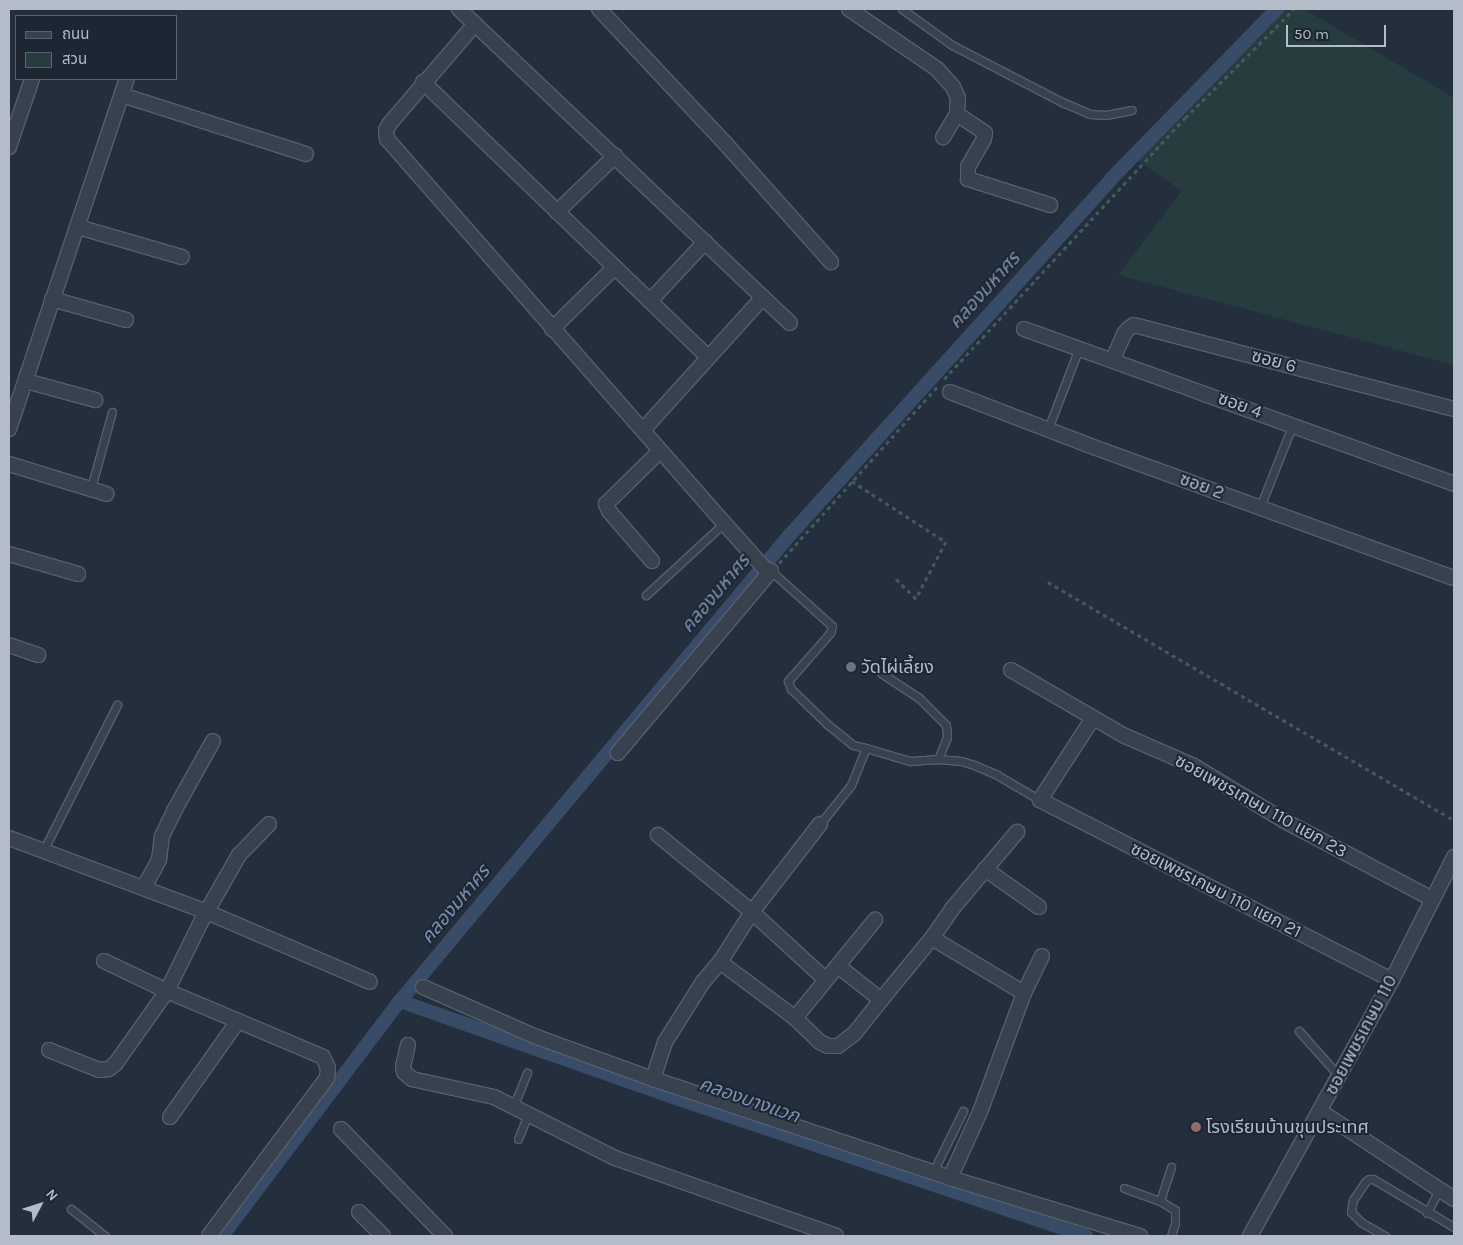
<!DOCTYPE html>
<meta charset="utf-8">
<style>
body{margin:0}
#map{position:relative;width:1463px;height:1245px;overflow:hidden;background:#242f3e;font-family:Karla,"Noto Sans Thai",sans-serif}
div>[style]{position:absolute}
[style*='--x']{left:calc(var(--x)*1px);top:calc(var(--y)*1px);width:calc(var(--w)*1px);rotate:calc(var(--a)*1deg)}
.green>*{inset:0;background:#263c3f}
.canal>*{height:14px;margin:-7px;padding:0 7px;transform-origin:7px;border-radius:7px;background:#394c67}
.path>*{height:2.5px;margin-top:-1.25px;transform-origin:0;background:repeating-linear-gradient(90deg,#44595c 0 4px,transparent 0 8px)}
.roads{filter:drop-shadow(1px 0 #565f6c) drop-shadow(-1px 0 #565f6c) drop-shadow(0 1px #565f6c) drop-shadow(0 -1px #565f6c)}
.service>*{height:7px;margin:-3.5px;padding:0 3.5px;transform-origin:3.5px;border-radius:3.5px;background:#38414e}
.minor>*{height:14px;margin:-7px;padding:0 7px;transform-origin:7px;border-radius:7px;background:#38414e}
.dots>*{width:14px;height:14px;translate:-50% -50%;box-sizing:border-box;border:2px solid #1d2633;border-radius:50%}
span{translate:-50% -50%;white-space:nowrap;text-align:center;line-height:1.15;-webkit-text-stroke:4px #1d2633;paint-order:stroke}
.street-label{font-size:18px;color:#b4bcc9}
.poi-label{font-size:18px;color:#b4bcc9}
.left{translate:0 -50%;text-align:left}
.water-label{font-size:19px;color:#7c92b1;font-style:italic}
.frame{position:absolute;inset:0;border:10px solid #b4bcc9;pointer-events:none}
.legend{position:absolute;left:15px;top:15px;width:162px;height:65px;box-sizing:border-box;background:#1d2633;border:1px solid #59626f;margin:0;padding:6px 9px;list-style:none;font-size:15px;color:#b4bcc9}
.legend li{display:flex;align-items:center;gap:10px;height:25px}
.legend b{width:25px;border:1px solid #59626f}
.north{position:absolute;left:15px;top:1180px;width:50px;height:50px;-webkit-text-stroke:4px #1d2633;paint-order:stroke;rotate:50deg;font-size:14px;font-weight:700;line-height:20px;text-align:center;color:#b4bcc9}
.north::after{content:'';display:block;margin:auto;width:18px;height:22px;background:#b4bcc9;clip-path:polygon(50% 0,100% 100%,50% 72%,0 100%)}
.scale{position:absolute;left:1286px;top:25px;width:100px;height:22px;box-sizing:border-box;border:2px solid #b4bcc9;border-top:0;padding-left:6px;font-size:15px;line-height:18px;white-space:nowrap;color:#b4bcc9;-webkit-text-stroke:4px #1d2633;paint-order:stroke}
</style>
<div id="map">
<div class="green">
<i style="clip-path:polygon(1282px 9px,1304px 9px,1454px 98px,1454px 365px,1118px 275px,1182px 191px,1137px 160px)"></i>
</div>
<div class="canal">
<i style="--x:400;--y:1001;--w:289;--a:19.4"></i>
<i style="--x:673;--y:1097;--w:436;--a:18.6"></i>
<i style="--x:222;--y:1236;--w:295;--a:-52.9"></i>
<i style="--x:400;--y:1001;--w:605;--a:-50.1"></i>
<i style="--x:788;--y:537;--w:482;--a:-47.9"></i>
<i style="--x:1111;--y:179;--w:238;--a:-45.7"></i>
</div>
<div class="path">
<i style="--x:944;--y:379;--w:355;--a:-47.3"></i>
<i style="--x:1185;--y:118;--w:154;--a:-45"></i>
<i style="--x:852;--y:481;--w:112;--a:33"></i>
<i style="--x:946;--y:542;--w:64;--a:117.8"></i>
<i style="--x:916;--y:599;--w:32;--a:-136"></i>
<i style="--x:779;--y:563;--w:237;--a:-48.1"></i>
<i style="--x:1048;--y:582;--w:471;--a:30.4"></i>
</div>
<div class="roads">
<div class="service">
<i style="--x:902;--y:9;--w:62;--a:35.8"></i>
<i style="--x:952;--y:45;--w:124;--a:27.4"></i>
<i style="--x:1062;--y:102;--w:30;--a:23"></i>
<i style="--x:1090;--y:114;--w:16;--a:4"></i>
<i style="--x:1106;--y:115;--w:26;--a:-11"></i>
<i style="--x:1048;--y:429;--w:87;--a:-69.1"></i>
<i style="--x:91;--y:488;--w:79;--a:-74.6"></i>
<i style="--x:1260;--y:507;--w:87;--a:-68.4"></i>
<i style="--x:771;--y:571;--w:82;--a:42"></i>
<i style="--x:832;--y:626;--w:7;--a:106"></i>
<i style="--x:830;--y:633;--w:64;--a:131.2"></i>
<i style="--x:788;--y:681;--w:9;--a:69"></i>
<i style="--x:791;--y:689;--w:50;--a:44.2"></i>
<i style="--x:827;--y:724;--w:33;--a:39"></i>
<i style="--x:853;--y:745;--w:13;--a:13"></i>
<i style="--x:866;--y:748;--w:46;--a:16.5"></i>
<i style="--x:910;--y:761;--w:28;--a:-4"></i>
<i style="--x:938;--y:759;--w:23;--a:5"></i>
<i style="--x:961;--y:761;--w:14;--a:17"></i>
<i style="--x:974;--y:765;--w:25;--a:23"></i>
<i style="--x:997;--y:775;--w:50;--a:30.2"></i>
<i style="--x:646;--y:595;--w:106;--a:-42.7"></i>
<i style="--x:881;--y:673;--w:45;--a:33.3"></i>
<i style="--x:919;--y:698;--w:38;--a:45"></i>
<i style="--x:946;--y:725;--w:12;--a:85"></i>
<i style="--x:947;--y:737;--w:24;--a:112"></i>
<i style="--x:820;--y:824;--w:50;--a:-51.5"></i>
<i style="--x:851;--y:785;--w:40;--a:-68"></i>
<i style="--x:43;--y:851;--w:164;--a:-63.1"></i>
<i style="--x:1299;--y:1031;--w:60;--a:48.4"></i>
<i style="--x:514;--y:1105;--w:35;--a:-68"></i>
<i style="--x:518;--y:1139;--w:27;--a:-68"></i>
<i style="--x:933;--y:1172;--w:68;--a:-63.8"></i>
<i style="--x:1124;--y:1188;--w:38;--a:20"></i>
<i style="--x:1160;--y:1201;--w:17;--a:31"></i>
<i style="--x:1175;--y:1210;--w:13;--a:90"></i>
<i style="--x:1175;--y:1223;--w:14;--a:107"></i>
<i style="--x:1160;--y:1201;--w:36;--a:-72"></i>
<i style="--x:71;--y:1209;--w:43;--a:38.5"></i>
<i style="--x:1427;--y:1213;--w:27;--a:-63"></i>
<i style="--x:1385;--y:1236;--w:28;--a:-150"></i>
<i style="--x:1361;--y:1222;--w:14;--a:-135"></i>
<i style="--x:1351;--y:1212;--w:12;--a:-81"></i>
<i style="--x:1353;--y:1200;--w:22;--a:-56"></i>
<i style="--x:1365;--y:1182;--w:5;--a:-37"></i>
<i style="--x:1369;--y:1179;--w:4;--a:0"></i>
<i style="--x:1373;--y:1179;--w:94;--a:30.7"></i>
</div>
<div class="minor">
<i style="--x:459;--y:9;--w:456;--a:43.5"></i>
<i style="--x:599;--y:9;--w:183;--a:46.8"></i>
<i style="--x:724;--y:142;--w:161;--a:48.3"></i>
<i style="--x:849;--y:9;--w:107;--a:34.3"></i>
<i style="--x:937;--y:69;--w:24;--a:48"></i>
<i style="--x:953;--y:87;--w:12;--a:66"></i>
<i style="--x:958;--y:98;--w:16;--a:94"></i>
<i style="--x:957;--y:114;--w:27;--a:121"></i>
<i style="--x:475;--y:24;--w:130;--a:130.6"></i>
<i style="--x:390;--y:123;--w:8;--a:120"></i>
<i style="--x:386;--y:130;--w:9;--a:84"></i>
<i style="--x:387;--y:139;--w:511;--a:48.73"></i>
<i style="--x:724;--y:523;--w:63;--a:48.2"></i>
<i style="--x:766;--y:570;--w:5;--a:11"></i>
<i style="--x:771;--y:571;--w:238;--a:130.1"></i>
<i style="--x:423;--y:82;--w:396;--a:44"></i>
<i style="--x:122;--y:95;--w:193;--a:17.8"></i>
<i style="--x:957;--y:114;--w:34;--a:34"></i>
<i style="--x:985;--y:133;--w:6;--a:99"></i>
<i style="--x:984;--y:139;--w:32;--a:120"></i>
<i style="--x:968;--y:167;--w:12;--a:90"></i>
<i style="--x:968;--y:179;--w:86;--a:17.6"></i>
<i style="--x:9;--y:147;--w:72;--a:-71.3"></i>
<i style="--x:557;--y:212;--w:81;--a:-44"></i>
<i style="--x:78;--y:227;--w:108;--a:16.1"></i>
<i style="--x:52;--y:299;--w:77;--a:15.8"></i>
<i style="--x:650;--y:301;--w:81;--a:-47"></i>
<i style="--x:552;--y:329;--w:88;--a:-44.5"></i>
<i style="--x:1024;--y:329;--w:457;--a:19.8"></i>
<i style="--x:1113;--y:359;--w:27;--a:-66"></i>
<i style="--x:1124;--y:334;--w:6;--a:-51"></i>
<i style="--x:1128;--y:329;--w:7;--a:-34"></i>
<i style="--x:1134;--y:325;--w:331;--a:14.7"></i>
<i style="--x:26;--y:381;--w:72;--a:15.4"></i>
<i style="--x:950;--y:392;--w:148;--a:21"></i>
<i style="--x:1088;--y:445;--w:389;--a:20"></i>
<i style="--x:9;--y:429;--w:369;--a:-71.4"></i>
<i style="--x:643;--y:430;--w:179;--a:-47.9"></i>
<i style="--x:9;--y:464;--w:102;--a:17"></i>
<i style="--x:9;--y:554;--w:72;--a:16.2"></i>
<i style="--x:652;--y:561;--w:66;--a:-130.7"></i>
<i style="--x:609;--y:511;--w:8;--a:-113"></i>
<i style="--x:606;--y:504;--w:76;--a:-44.5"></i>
<i style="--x:9;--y:645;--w:31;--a:19"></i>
<i style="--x:1011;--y:670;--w:132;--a:30.1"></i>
<i style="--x:1125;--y:736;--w:75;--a:23.5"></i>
<i style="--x:1194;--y:766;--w:104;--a:31.2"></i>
<i style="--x:1283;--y:820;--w:169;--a:27.9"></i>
<i style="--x:1093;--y:718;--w:98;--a:122.9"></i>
<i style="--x:1040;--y:800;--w:395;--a:27.1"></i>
<i style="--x:658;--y:835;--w:122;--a:39.3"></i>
<i style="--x:752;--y:912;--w:100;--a:42.6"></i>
<i style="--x:9;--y:838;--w:211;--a:20.5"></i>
<i style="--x:207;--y:912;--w:177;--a:23.2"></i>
<i style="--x:985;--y:869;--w:66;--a:35.1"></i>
<i style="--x:144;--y:887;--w:31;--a:-61"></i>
<i style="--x:159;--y:860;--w:24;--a:-83"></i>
<i style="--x:162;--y:836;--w:28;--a:-64"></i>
<i style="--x:174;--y:811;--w:80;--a:-60.9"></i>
<i style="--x:932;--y:938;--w:107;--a:30.9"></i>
<i style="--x:104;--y:961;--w:70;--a:25.5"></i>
<i style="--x:167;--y:991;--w:169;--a:22.9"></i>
<i style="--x:323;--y:1057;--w:12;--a:66"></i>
<i style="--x:328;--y:1068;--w:10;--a:96"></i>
<i style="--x:327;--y:1078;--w:197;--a:126.8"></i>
<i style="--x:720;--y:962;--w:94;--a:36.7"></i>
<i style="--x:795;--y:1018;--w:35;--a:44"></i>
<i style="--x:820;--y:1042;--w:9;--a:27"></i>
<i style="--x:828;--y:1046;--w:10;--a:0"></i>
<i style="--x:838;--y:1046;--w:20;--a:-37"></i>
<i style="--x:854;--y:1034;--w:43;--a:-51.5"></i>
<i style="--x:838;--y:966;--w:55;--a:38.3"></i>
<i style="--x:881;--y:1000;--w:80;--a:-50.6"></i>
<i style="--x:932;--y:938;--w:35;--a:-55"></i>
<i style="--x:952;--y:909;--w:101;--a:-49.8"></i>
<i style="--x:423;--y:987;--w:121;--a:23.8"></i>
<i style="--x:534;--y:1036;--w:127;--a:19.9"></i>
<i style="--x:653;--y:1079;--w:313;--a:18.4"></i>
<i style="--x:950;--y:1178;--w:199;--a:17"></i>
<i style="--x:795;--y:1018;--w:127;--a:-50.8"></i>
<i style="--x:408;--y:1045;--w:22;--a:103"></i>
<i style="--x:403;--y:1066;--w:6;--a:81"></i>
<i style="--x:404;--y:1072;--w:11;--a:41"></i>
<i style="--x:412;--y:1079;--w:84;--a:12.4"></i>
<i style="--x:494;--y:1097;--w:136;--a:26.8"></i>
<i style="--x:615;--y:1158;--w:234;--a:19.4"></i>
<i style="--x:49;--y:1050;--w:54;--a:21.8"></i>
<i style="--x:99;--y:1070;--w:10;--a:-6"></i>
<i style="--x:109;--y:1069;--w:9;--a:-41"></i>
<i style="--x:116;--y:1063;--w:88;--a:-54.7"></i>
<i style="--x:167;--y:991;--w:79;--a:-63.8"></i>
<i style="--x:202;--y:920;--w:75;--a:-60.4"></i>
<i style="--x:239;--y:855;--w:43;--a:-45.9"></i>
<i style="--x:653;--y:1079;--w:39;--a:-72"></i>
<i style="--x:665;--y:1042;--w:71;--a:-57.7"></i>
<i style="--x:703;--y:982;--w:26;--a:-50"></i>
<i style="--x:720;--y:962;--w:59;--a:-57.4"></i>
<i style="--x:752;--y:912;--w:111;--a:-52.3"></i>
<i style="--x:1320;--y:1111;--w:160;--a:33.3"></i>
<i style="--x:170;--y:1117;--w:118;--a:-54.7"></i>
<i style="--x:341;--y:1129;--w:149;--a:45.8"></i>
<i style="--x:950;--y:1178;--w:72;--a:-65.6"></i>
<i style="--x:980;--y:1112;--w:127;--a:-69.7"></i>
<i style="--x:1024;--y:993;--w:41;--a:-64.1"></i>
<i style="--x:359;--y:1212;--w:34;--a:45"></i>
<i style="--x:1250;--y:1236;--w:293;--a:-61"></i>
<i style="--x:1392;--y:980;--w:138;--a:-63.2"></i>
</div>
</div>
<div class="dots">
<i style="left:851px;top:667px;background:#6b7280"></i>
<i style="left:1196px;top:1127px;background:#8d6e63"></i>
</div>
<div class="street-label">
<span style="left:1274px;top:361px;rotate:15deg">ซอย 6</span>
<span style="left:1240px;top:405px;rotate:20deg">ซอย 4</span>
<span style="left:1202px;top:486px;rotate:20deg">ซอย 2</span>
<span style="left:1261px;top:806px;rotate:29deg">ซอยเพชรเกษม 110 แยก 23</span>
<span style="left:1216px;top:890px;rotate:27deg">ซอยเพชรเกษม 110 แยก 21</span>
<span style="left:1361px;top:1035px;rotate:-62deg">ซอยเพชรเกษม 110</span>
</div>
<div class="poi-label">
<span class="left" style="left:861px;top:667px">วัดไผ่เลี้ยง</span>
<span class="left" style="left:1206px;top:1127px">โรงเรียนบ้านขุนประเทศ</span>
</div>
<div class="water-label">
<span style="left:985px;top:291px;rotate:-48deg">คลองมหาศร</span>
<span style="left:716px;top:594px;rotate:-50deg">คลองมหาศร</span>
<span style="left:456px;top:905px;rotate:-50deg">คลองมหาศร</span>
<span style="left:749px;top:1101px;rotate:19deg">คลองบางแวก</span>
</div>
<div class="frame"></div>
<ul class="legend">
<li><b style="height:6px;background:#38414e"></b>ถนน</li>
<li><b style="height:14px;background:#263c3f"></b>สวน</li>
</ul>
<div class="north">N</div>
<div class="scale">50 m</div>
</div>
